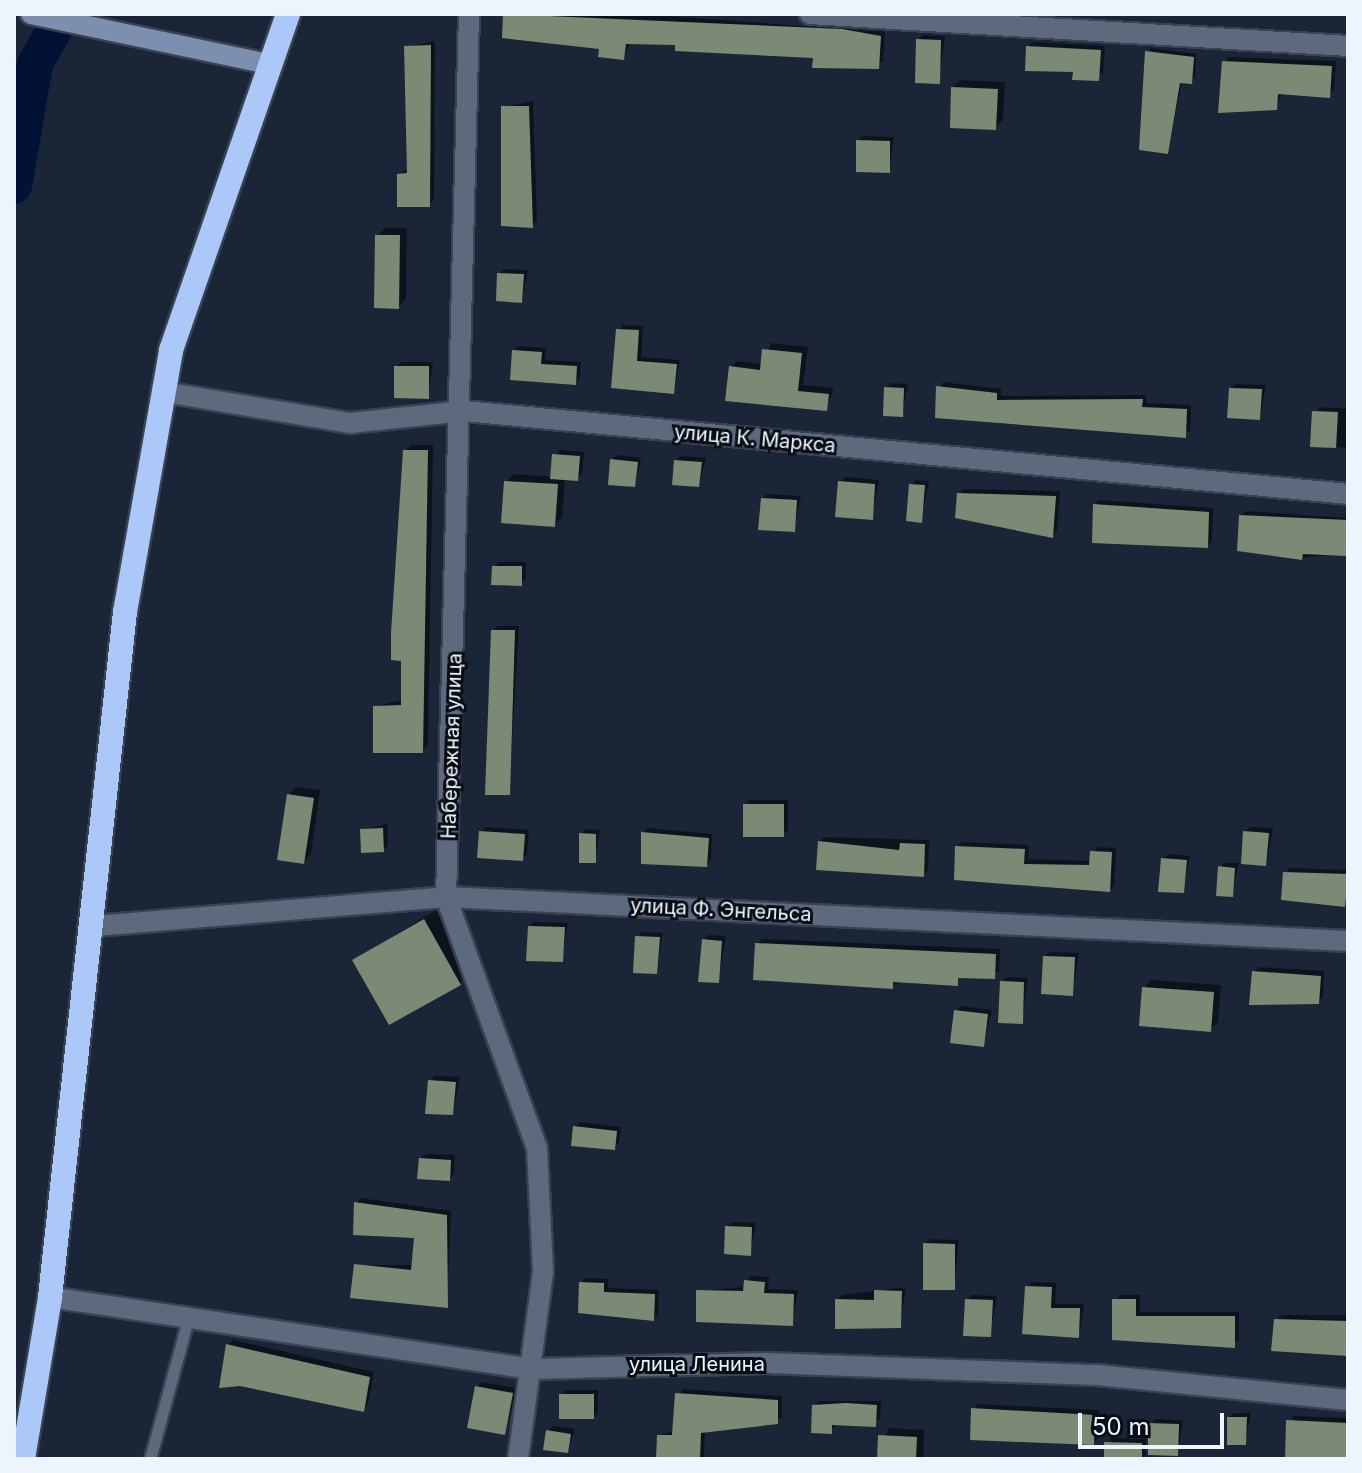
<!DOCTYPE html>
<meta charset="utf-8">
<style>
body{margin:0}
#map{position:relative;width:1362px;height:1473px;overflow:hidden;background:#1a2537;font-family:Inter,sans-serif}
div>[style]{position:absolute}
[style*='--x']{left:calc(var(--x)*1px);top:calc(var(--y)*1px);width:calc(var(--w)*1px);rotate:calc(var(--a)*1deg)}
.shadow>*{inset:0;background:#0007}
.river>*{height:36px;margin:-18px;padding:0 18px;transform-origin:18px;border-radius:18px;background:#011236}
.building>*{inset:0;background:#7b8a74}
.roads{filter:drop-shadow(2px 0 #384253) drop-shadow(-2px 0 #384253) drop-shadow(0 2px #384253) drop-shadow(0 -2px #384253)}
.lane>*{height:11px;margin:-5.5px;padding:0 5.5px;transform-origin:5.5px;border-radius:5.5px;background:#5d697c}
.street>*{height:20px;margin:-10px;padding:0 10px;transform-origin:10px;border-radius:10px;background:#5d697c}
.secondary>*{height:20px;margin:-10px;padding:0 10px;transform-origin:10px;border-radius:10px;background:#7c8fae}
.highway>*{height:24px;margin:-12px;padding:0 12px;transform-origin:12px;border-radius:12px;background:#abc8f8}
span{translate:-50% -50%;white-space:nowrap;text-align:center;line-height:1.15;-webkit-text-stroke:6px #090e16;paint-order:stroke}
.street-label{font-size:20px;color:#edf4fd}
.frame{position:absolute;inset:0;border:16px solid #edf4fd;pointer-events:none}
.scale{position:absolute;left:1078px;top:1413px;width:146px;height:36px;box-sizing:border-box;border:4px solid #edf4fd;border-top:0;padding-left:10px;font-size:24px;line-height:28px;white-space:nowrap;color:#edf4fd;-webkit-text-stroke:6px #090e16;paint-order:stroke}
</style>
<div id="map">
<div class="shadow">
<i style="clip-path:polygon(505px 14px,640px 14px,885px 32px,883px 62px,677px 49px,677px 43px,630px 42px,624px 58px,601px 47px,504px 36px)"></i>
<i style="clip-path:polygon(923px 35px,945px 36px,939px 82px,918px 40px)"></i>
<i style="clip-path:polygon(435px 41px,434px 200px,429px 205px,399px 174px,409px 169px,406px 47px)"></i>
<i style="clip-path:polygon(1032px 42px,1105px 46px,1103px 74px,1075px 70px,1028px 47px)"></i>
<i style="clip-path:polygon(1150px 48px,1196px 54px,1195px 78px,1182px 81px,1168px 152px)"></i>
<i style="clip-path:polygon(1229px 57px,1336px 61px,1334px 91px,1282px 92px,1276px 108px,1224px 62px)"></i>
<i style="clip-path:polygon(961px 80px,1005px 82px,1003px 120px,995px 128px,953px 87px)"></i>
<i style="clip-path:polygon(533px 101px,537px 221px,532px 225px,503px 107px)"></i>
<i style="clip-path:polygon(863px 136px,894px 137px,889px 171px,858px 141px)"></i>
<i style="clip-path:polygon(385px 228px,407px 228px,406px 299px,398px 307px,377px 236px)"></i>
<i style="clip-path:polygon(504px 269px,528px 270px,522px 300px,499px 274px)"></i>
<i style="clip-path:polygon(622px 325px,643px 326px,641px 357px,680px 360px,674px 392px,613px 386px)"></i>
<i style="clip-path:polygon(771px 343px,808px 347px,803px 385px,834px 388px,826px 409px,731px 367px,737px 361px,763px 364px)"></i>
<i style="clip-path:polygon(519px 346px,546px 348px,545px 360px,581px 362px,580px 378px,575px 383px,514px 351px)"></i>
<i style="clip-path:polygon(401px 362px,433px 362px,428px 397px,396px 367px)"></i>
<i style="clip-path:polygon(943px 382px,1001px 389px,1001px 396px,1146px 395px,1146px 403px,1191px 405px,1190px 432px,937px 416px)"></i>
<i style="clip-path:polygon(891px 383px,908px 384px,902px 415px,886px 388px)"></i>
<i style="clip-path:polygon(1235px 384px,1266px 385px,1260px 418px,1231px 388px)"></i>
<i style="clip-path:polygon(1319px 407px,1348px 409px,1348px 448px,1312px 445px)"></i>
<i style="clip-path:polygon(411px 445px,433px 445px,428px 745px,422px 751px,375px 706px,403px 700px,405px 451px)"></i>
<i style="clip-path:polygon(559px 450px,584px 452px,582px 475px,565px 478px,562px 517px,554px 525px,506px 482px,514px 474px,552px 477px)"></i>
<i style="clip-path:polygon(617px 455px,641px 458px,635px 485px,612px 460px)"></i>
<i style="clip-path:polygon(681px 456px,706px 458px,699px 485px,676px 460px)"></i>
<i style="clip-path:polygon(845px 477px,879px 480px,872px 518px,840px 482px)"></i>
<i style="clip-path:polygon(916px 480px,929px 481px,921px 521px,911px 485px)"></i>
<i style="clip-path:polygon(964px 489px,1060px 491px,1057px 531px,1052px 536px,959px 494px)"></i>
<i style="clip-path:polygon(767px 494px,801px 496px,794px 530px,763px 499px)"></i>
<i style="clip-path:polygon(1099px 500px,1213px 508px,1212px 541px,1207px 546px,1095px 504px)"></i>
<i style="clip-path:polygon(1246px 511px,1348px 518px,1348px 553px,1301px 558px,1241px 516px)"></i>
<i style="clip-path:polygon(499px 562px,526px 562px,526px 579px,521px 584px,494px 567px)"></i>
<i style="clip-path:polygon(498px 626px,519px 626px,509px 793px,493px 631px)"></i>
<i style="clip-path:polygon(296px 787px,320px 790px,311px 854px,303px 862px,288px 795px)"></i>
<i style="clip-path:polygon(750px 800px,788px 800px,788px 830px,783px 835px,745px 805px)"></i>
<i style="clip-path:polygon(387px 824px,388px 845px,383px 850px,362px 830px)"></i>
<i style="clip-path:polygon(486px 827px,529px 830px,527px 854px,522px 859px,481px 832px)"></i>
<i style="clip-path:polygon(1250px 827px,1273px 828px,1266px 864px,1245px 832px)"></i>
<i style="clip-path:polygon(648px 828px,712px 834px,711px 860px,706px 865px,643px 833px)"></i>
<i style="clip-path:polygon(586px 829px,600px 830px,595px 861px,581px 834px)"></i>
<i style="clip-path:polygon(824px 837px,929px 840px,928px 870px,923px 875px,819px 842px)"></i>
<i style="clip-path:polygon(962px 842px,1029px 845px,1028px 859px,1091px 861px,1097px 847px,1116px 848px,1114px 885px,1109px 890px,957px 847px)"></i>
<i style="clip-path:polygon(1168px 854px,1190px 856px,1183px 891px,1163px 859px)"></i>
<i style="clip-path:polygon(1225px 863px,1239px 863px,1232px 895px,1220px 867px)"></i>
<i style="clip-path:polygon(1290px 868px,1348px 870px,1348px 902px,1285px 873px)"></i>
<i style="clip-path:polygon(436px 910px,470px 973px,460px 983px,354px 960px)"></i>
<i style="clip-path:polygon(534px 922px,568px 923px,562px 960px,529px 926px)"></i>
<i style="clip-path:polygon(642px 932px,663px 933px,656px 972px,637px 937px)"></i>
<i style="clip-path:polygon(708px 935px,726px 936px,718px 981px,703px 940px)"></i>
<i style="clip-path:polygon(762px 939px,1000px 949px,999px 972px,872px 986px,757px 944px)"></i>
<i style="clip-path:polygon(1050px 952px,1079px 953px,1072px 994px,1045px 957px)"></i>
<i style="clip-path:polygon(1259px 967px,1324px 971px,1323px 997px,1318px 1002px,1254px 972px)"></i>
<i style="clip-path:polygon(1007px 977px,1028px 978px,1022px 1022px,1002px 982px)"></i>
<i style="clip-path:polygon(1151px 980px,1221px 985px,1218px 1022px,1210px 1030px,1144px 988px)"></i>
<i style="clip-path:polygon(960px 1006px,992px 1010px,983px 1045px,956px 1011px)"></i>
<i style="clip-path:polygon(435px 1076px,460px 1077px,453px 1113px,430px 1081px)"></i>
<i style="clip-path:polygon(580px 1122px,621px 1127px,619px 1143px,614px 1148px,575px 1127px)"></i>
<i style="clip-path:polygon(426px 1154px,455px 1155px,454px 1174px,449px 1179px,421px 1158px)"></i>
<i style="clip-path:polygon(361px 1198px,451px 1211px,447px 1306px,356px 1265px,413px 1265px,416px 1236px,356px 1203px)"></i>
<i style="clip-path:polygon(732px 1222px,756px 1223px,750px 1254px,727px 1227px)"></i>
<i style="clip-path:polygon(930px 1239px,959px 1240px,954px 1288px,925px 1244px)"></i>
<i style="clip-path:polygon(750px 1276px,769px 1277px,768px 1289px,798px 1290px,792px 1324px,698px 1291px,745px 1287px)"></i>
<i style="clip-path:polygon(585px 1278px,608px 1279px,608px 1288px,659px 1290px,658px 1314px,653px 1319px,581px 1283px)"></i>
<i style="clip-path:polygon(1032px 1282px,1056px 1283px,1055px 1304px,1084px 1304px,1079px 1336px,1027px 1287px)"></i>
<i style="clip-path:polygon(906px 1287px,900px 1326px,837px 1300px,842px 1295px)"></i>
<i style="clip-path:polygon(972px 1295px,997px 1296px,990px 1335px,967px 1300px)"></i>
<i style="clip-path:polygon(1119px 1295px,1140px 1295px,1140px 1312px,1239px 1312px,1239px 1341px,1114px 1338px)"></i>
<i style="clip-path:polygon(1281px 1315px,1348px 1315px,1348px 1354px,1276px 1320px)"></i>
<i style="clip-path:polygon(233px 1340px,374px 1372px,368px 1404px,364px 1409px,228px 1345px)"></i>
<i style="clip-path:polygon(482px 1382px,517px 1388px,505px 1433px,477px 1387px)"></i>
<i style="clip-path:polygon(682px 1389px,782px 1396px,782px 1418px,705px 1430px,704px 1459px,658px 1459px,658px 1436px,674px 1431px)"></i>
<i style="clip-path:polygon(566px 1390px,598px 1390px,598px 1412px,593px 1417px,561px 1395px)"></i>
<i style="clip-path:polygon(819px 1401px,881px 1401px,880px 1420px,836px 1423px,831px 1432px,814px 1406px)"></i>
<i style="clip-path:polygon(978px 1404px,1099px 1410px,1098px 1438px,1093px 1443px,973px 1409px)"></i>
<i style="clip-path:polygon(1234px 1413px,1251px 1413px,1245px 1443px,1229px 1417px)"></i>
<i style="clip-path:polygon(1293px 1416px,1348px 1418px,1348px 1458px,1287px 1459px)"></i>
<i style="clip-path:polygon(1155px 1419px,1183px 1420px,1178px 1454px,1150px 1424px)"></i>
<i style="clip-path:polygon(553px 1426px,575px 1429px,568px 1451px,548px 1431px)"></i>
<i style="clip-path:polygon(888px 1428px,924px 1430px,923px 1459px,879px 1459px)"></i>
<i style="clip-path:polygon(1111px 1438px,1146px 1439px,1146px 1459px,1106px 1459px)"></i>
</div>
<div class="river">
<i style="--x:14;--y:186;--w:124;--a:-80.2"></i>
<i style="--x:35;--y:64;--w:57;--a:-60.8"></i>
</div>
<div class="building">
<i style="clip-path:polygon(503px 14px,842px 29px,881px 36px,879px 69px,812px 68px,813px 58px,675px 51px,675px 45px,626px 44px,624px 60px,598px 57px,599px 49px,502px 38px)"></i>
<i style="clip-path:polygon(916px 39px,941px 40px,940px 84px,915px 83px)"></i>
<i style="clip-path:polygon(431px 45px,430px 207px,397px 207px,397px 174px,407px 173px,404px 46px)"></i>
<i style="clip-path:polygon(1026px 46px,1101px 50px,1099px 81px,1072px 80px,1073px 72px,1025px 71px)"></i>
<i style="clip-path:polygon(1145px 51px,1194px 57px,1192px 84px,1180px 83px,1168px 154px,1139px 150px)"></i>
<i style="clip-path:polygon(1222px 61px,1332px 66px,1330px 98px,1278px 94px,1277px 110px,1218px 113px)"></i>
<i style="clip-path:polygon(951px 87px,998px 89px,996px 130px,950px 128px)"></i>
<i style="clip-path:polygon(501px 106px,529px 106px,533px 228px,501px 226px)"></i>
<i style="clip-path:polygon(856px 140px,890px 141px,890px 173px,856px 172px)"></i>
<i style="clip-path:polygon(375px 235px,400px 235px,399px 309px,374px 308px)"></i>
<i style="clip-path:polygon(497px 273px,524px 274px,522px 303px,496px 301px)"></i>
<i style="clip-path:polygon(616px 329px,639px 330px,637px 361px,677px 364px,674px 394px,611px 388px)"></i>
<i style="clip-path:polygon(762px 349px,802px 353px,798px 391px,829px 394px,827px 411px,725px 401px,729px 366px,760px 370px)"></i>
<i style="clip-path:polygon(512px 350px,542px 352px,541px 364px,577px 366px,576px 385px,510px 380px)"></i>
<i style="clip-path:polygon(394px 366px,429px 366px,429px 399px,394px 398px)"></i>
<i style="clip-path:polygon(936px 386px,997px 393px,997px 400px,1143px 399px,1142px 407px,1187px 409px,1186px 438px,935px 418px)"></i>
<i style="clip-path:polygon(884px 387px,904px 388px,903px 417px,883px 416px)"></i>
<i style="clip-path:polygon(1229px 388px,1262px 389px,1260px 420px,1227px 418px)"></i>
<i style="clip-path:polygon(1312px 411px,1338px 412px,1336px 448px,1310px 447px)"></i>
<i style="clip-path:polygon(403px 450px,428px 450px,423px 753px,373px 753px,373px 706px,401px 705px,401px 661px,391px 660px,391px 633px)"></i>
<i style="clip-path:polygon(552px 454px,580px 456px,578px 481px,550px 479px)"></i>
<i style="clip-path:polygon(610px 459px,638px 462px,635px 487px,608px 485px)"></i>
<i style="clip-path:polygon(674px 460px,702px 462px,699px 487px,672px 485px)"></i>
<i style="clip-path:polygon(504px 481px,558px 484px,555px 527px,501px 523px)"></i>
<i style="clip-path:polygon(838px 481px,875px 484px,873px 520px,835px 517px)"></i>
<i style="clip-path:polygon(909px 484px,925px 485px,922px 523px,906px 521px)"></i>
<i style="clip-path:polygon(957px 493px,1056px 496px,1053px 538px,955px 518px)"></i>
<i style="clip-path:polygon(761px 498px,797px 500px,795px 532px,758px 530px)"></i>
<i style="clip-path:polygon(1093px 504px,1209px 512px,1208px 548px,1092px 543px)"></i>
<i style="clip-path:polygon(1239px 515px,1348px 520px,1347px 556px,1303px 554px,1302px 560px,1237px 551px)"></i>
<i style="clip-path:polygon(492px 566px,522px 566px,522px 586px,491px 585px)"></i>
<i style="clip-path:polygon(491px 630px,515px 630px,510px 795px,485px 795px)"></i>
<i style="clip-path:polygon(287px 794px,314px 798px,304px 864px,277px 860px)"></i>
<i style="clip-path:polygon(743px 804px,784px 804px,784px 837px,743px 837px)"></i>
<i style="clip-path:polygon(383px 828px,384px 852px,361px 853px,360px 829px)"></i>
<i style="clip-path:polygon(479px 831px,525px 834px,523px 861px,477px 858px)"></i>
<i style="clip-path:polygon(1243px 831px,1269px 833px,1266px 866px,1241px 864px)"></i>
<i style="clip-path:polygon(641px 832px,709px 838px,707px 867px,641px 864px)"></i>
<i style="clip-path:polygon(579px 833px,596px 834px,596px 863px,579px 863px)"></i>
<i style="clip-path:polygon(818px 841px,899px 850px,900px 843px,925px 844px,924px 877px,816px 870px)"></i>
<i style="clip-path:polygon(955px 846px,1025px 849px,1024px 864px,1089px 865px,1090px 851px,1112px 852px,1110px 892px,954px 880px)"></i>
<i style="clip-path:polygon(1161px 858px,1187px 860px,1184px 893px,1158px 892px)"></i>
<i style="clip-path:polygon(1218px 866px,1235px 868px,1233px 897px,1216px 896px)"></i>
<i style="clip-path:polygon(1283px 872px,1348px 874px,1345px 907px,1281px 900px)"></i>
<i style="clip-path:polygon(424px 919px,461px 985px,389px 1025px,352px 960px)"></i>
<i style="clip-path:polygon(528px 926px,565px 927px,563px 962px,526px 961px)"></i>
<i style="clip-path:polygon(635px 936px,660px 937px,657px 974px,633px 973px)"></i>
<i style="clip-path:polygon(702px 939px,722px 941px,719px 983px,698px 982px)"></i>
<i style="clip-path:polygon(755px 943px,996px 954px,995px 979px,958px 978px,958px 986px,893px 982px,893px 989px,753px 980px)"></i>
<i style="clip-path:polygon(1043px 956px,1075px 957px,1073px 996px,1041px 994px)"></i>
<i style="clip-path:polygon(1252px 971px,1321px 976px,1319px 1004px,1249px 1005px)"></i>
<i style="clip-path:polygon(1000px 981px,1024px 982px,1023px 1024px,998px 1023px)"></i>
<i style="clip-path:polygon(1142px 987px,1214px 992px,1211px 1032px,1139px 1026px)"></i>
<i style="clip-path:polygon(954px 1010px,988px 1014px,984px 1047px,950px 1043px)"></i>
<i style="clip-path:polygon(428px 1080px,456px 1082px,453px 1115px,425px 1114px)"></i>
<i style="clip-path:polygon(573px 1126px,617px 1131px,615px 1150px,571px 1146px)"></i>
<i style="clip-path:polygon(419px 1158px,451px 1160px,450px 1181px,417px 1179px)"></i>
<i style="clip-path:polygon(354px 1202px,447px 1215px,448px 1308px,350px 1298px,354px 1264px,411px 1270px,414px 1238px,353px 1235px)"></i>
<i style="clip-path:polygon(725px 1226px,752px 1227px,751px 1256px,724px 1254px)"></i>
<i style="clip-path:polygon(923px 1243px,955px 1244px,955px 1290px,923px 1290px)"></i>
<i style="clip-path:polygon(744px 1280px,765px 1282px,764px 1293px,794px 1294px,793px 1326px,696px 1322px,696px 1290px,743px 1291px)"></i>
<i style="clip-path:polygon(579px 1282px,604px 1283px,604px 1292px,655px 1294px,654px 1321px,578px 1313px)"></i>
<i style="clip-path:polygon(1025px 1286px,1052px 1287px,1051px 1308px,1080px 1308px,1079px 1338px,1022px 1334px)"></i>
<i style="clip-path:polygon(874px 1290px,902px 1291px,901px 1328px,835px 1329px,835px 1299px,874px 1300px)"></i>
<i style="clip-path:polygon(965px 1299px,993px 1300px,991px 1337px,963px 1336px)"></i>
<i style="clip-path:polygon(1112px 1299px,1136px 1299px,1136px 1316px,1235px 1316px,1235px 1348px,1112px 1340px)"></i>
<i style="clip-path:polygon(1274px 1319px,1348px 1321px,1348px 1356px,1271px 1351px)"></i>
<i style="clip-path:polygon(226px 1344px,370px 1377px,364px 1412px,240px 1386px,219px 1388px)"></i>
<i style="clip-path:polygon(475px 1386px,513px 1393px,505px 1435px,467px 1428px)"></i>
<i style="clip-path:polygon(675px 1393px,778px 1400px,778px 1424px,701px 1433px,700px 1459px,656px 1459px,657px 1435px,672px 1435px)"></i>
<i style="clip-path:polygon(559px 1394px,594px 1394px,594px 1419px,559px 1419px)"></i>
<i style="clip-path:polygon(846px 1403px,877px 1405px,876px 1427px,832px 1425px,832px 1434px,811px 1433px,812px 1405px)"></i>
<i style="clip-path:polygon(971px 1408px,1095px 1415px,1094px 1445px,970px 1440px)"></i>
<i style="clip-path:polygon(1227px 1417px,1247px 1417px,1246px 1445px,1227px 1445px)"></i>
<i style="clip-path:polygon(1286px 1420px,1348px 1423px,1348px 1459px,1285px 1459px)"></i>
<i style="clip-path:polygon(1148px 1423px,1179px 1424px,1178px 1456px,1148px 1455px)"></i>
<i style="clip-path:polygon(546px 1430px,571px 1434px,568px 1453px,543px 1450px)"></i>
<i style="clip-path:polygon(878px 1435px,917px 1437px,916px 1459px,877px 1459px)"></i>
<i style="clip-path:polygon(1104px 1442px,1142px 1443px,1142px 1459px,1104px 1459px)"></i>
</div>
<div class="roads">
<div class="lane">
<i style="--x:150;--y:1459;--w:145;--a:-74.8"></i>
</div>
<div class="street">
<i style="--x:469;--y:14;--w:883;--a:91.49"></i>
<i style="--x:446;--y:897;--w:267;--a:70.1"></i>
<i style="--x:537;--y:1148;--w:124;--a:87.2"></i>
<i style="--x:543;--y:1272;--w:189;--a:97.6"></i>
<i style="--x:810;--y:14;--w:539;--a:3.4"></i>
<i style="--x:164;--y:392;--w:189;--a:9.5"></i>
<i style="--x:350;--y:423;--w:115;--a:-6"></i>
<i style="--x:464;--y:411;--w:888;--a:5.36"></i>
<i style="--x:95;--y:926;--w:352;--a:-4.7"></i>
<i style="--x:446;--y:897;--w:903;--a:2.79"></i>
<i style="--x:50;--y:1297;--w:489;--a:8.5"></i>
<i style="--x:534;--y:1369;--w:232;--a:-1.5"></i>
<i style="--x:766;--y:1363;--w:331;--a:2.1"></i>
<i style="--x:1097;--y:1375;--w:252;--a:5.7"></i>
</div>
<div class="secondary">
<i style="--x:31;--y:14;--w:246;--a:11.9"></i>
</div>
<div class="highway">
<i style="--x:23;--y:1459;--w:164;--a:-80.5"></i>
<i style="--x:50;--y:1297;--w:689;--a:-83.75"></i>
<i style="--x:125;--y:612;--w:266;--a:-80"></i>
<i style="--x:171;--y:350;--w:356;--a:-70.8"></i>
</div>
</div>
<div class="street-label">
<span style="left:755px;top:439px;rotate:5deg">улица К. Маркса</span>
<span style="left:452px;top:746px;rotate:-88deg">Набережная улица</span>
<span style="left:721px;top:910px;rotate:3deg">улица Ф. Энгельса</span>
<span style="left:697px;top:1364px">улица Ленина</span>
</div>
<div class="frame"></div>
<div class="scale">50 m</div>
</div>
